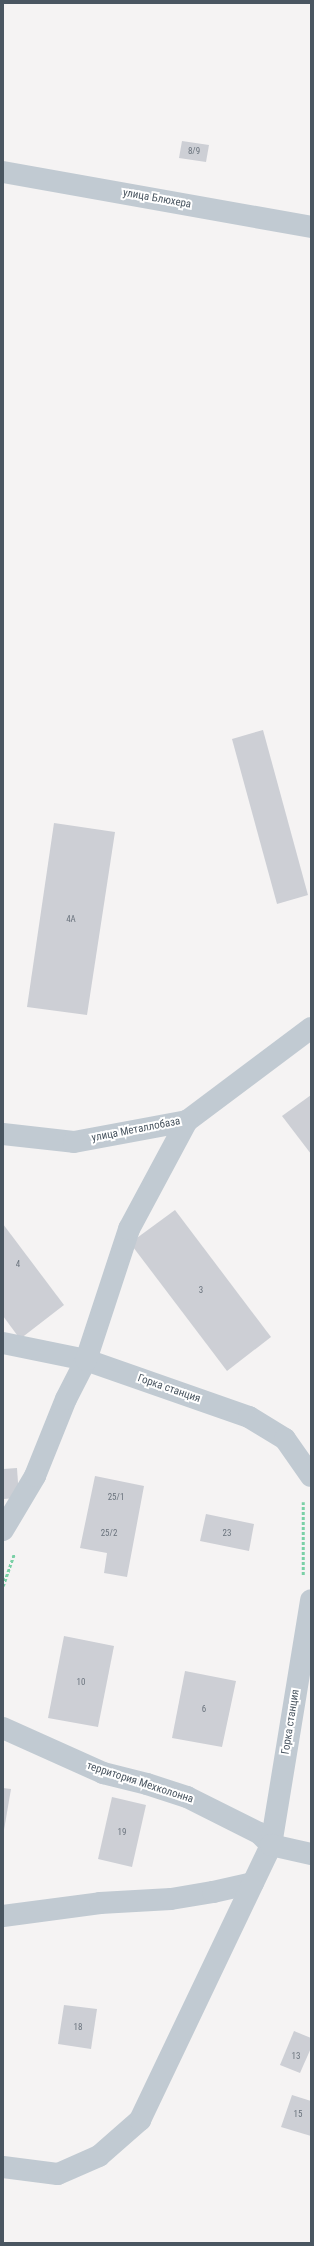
<!DOCTYPE html>
<meta charset="utf-8">
<style>
body{margin:0}
#map{position:relative;width:314px;height:2246px;overflow:hidden;background:#f5f3f3;font-family:"Roboto Condensed",sans-serif}
div>[style]{position:absolute}
[style*='--x']{left:calc(var(--x)*1px);top:calc(var(--y)*1px);width:calc(var(--w)*1px);rotate:calc(var(--a)*1deg)}
.building>*{inset:0;background:#cdcfd5}
.path>*{height:2.5px;margin-top:-1.25px;transform-origin:0;background:repeating-linear-gradient(90deg,#7ad0a6 0 3px,transparent 0 5px)}
.street>*{height:22px;margin:-11px;padding:0 11px;transform-origin:11px;border-radius:11px;background:#c1cad2}
span{translate:-50% -50%;white-space:nowrap;text-align:center;line-height:1.15;-webkit-text-stroke:4px #fff;paint-order:stroke}
.number-label{font-size:9px;color:#6b747e}
.number-label span{-webkit-text-stroke-width:0}
.street-label{font-size:11px;color:#4a5661}
.frame{position:absolute;inset:0;border:4px solid #4a5661;pointer-events:none}
</style>
<div id="map">
<div class="building">
<i style="clip-path:polygon(182px 141px,209px 145px,206px 162px,179px 158px)"></i>
<i style="clip-path:polygon(263px 730px,308px 895px,277px 904px,232px 739px)"></i>
<i style="clip-path:polygon(54px 823px,115px 832px,87px 1015px,27px 1007px)"></i>
<i style="clip-path:polygon(311px 1095px,311px 1154px,282px 1116px)"></i>
<i style="clip-path:polygon(175px 1210px,271px 1337px,227px 1371px,130px 1243px)"></i>
<i style="clip-path:polygon(3px 1224px,64px 1305px,20px 1339px,3px 1316px)"></i>
<i style="clip-path:polygon(17px 1468px,19px 1498px,3px 1499px,3px 1469px)"></i>
<i style="clip-path:polygon(95px 1476px,144px 1486px,127px 1577px,104px 1573px,107px 1553px,80px 1548px)"></i>
<i style="clip-path:polygon(206px 1514px,254px 1524px,249px 1551px,200px 1541px)"></i>
<i style="clip-path:polygon(64px 1636px,114px 1646px,98px 1727px,48px 1718px)"></i>
<i style="clip-path:polygon(185px 1671px,236px 1681px,222px 1747px,172px 1738px)"></i>
<i style="clip-path:polygon(3px 1788px,11px 1789px,4px 1830px,3px 1830px)"></i>
<i style="clip-path:polygon(112px 1797px,146px 1805px,132px 1867px,98px 1859px)"></i>
<i style="clip-path:polygon(64px 2005px,97px 2009px,91px 2049px,58px 2044px)"></i>
<i style="clip-path:polygon(294px 2031px,311px 2038px,311px 2048px,300px 2073px,280px 2065px)"></i>
<i style="clip-path:polygon(292px 2095px,311px 2101px,311px 2136px,281px 2127px)"></i>
</div>
<div class="path">
<i style="--x:303;--y:1575;--w:73;--a:-90"></i>
<i style="--x:3;--y:1586;--w:34;--a:-71"></i>
</div>
<div class="street">
<i style="--x:3;--y:172;--w:313;--a:10.1"></i>
<i style="--x:3;--y:1134;--w:71;--a:6.4"></i>
<i style="--x:74;--y:1142;--w:115;--a:-10.5"></i>
<i style="--x:187;--y:1121;--w:155;--a:-36.9"></i>
<i style="--x:3;--y:1343;--w:85;--a:11.6"></i>
<i style="--x:86;--y:1360;--w:173;--a:19.3"></i>
<i style="--x:249;--y:1417;--w:42;--a:31.4"></i>
<i style="--x:285;--y:1439;--w:45;--a:54.9"></i>
<i style="--x:3;--y:1530;--w:63;--a:-59.3"></i>
<i style="--x:35;--y:1476;--w:83;--a:-68.1"></i>
<i style="--x:66;--y:1399;--w:44;--a:-62.9"></i>
<i style="--x:86;--y:1360;--w:138;--a:-71.8"></i>
<i style="--x:129;--y:1229;--w:123;--a:-61.8"></i>
<i style="--x:3;--y:1728;--w:110;--a:24.2"></i>
<i style="--x:103;--y:1773;--w:45;--a:14"></i>
<i style="--x:147;--y:1784;--w:42;--a:18"></i>
<i style="--x:187;--y:1797;--w:80;--a:26.6"></i>
<i style="--x:259;--y:1833;--w:17;--a:45"></i>
<i style="--x:271;--y:1845;--w:248;--a:-80.7"></i>
<i style="--x:3;--y:1916;--w:98;--a:-7.6"></i>
<i style="--x:100;--y:1903;--w:71;--a:-3.2"></i>
<i style="--x:171;--y:1899;--w:43;--a:-9.5"></i>
<i style="--x:213;--y:1892;--w:41;--a:-12.7"></i>
<i style="--x:3;--y:2167;--w:55;--a:7.3"></i>
<i style="--x:58;--y:2174;--w:45;--a:-23.7"></i>
<i style="--x:99;--y:2156;--w:55;--a:-41.3"></i>
<i style="--x:140;--y:2120;--w:305;--a:-64.5"></i>
<i style="--x:271;--y:1845;--w:41;--a:12.7"></i>
</div>
<div class="number-label">
<span style="left:194px;top:151px">8/9</span>
<span style="left:71px;top:919px">4А</span>
<span style="left:18px;top:1264px">4</span>
<span style="left:201px;top:1290px">3</span>
<span style="left:116px;top:1497px">25/1</span>
<span style="left:109px;top:1533px">25/2</span>
<span style="left:227px;top:1533px">23</span>
<span style="left:81px;top:1682px">10</span>
<span style="left:204px;top:1709px">6</span>
<span style="left:122px;top:1832px">19</span>
<span style="left:78px;top:2027px">18</span>
<span style="left:296px;top:2056px">13</span>
<span style="left:298px;top:2114px">15</span>
</div>
<div class="street-label">
<span style="left:157px;top:199px;rotate:10deg">улица Блюхера</span>
<span style="left:136px;top:1130px;rotate:-11deg">улица Металлобаза</span>
<span style="left:169px;top:1389px;rotate:19deg">Горка станция</span>
<span style="left:291px;top:1722px;rotate:-81deg">Горка станция</span>
<span style="left:140px;top:1783px;rotate:18deg">территория Мехколонна</span>
</div>
<div class="frame"></div>
</div>
